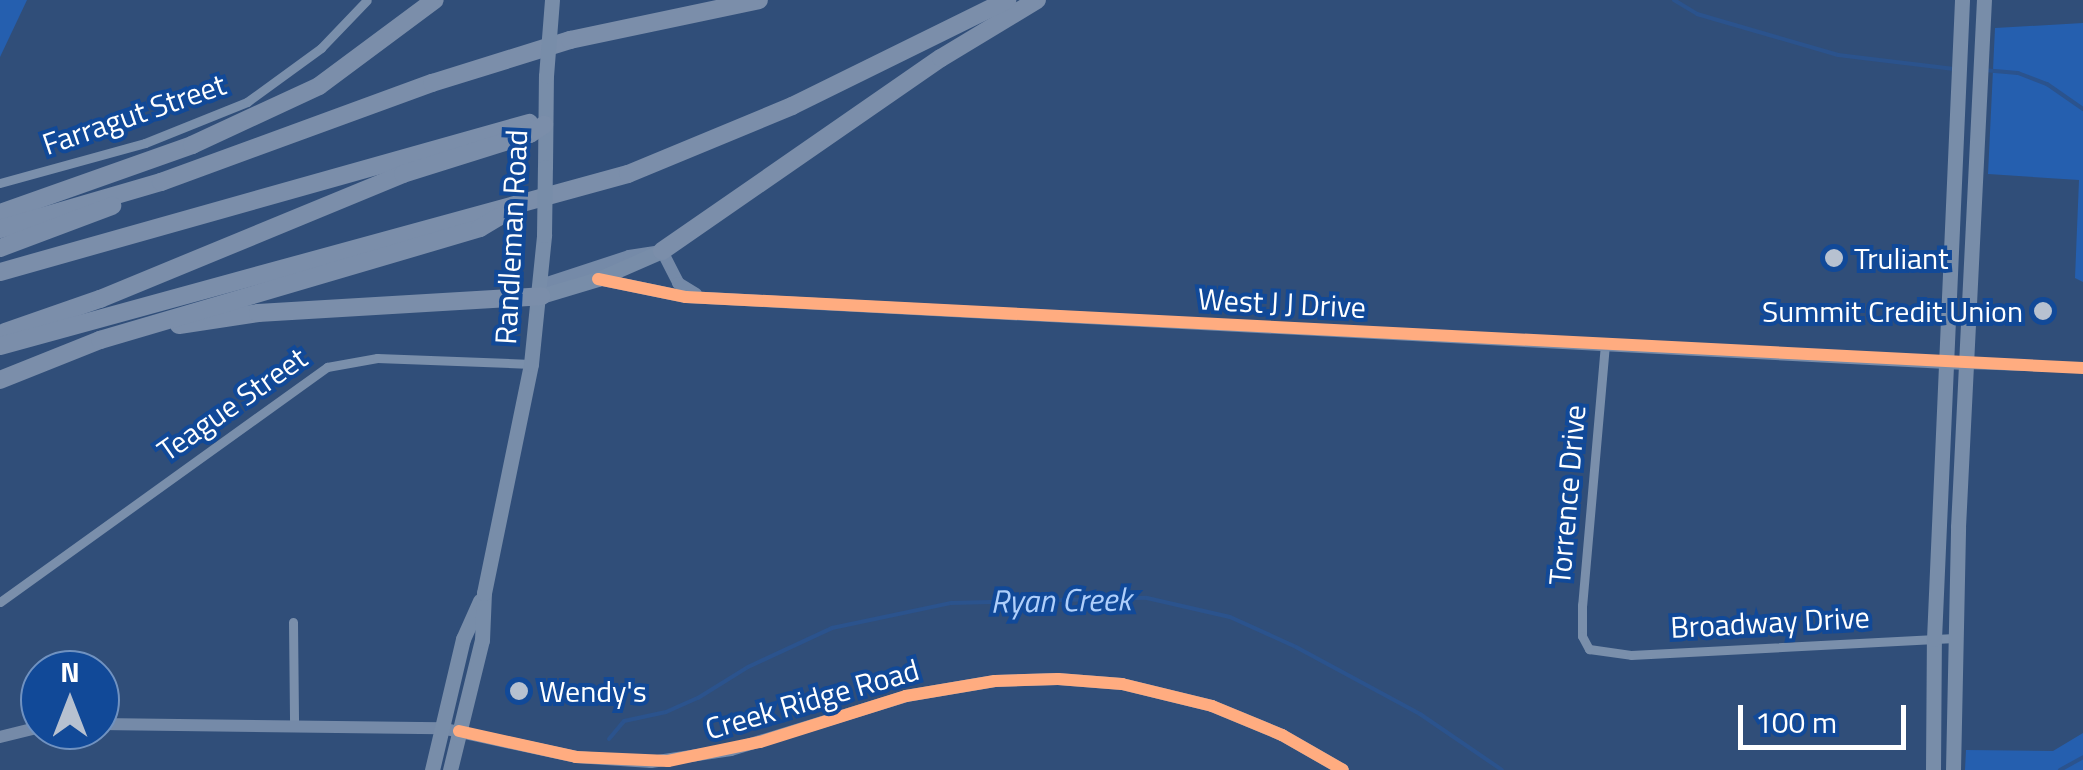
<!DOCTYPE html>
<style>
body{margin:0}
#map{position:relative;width:2083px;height:770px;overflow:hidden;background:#304e79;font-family:"Titillium Web",sans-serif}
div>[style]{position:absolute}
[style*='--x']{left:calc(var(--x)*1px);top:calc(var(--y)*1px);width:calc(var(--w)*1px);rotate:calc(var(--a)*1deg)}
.green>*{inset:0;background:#255faf}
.stream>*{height:4px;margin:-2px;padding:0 2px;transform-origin:2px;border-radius:2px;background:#2b538d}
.street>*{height:9px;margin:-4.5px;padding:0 4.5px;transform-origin:4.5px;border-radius:4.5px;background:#7a8fab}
.secondary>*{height:12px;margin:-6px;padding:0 6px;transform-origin:6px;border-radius:6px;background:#758aa8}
.primary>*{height:15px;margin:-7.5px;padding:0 7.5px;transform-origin:7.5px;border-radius:7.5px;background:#788da9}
.highway>*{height:18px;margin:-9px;padding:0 9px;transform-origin:9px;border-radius:9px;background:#7b8eaa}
.primary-bridge>*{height:15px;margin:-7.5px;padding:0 7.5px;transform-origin:7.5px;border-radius:7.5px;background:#788da9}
.cycleway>*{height:12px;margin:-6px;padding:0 6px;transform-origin:6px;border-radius:6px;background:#ffac80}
.dots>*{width:28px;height:28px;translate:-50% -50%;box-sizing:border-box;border:5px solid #114998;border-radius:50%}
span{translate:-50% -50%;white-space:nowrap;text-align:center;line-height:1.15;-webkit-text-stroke:8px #114998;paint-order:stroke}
.street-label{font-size:30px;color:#fff}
.poi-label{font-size:30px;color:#fff}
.left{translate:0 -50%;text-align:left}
.right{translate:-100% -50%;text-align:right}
.water-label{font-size:32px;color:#afcffb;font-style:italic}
.north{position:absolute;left:20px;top:650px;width:100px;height:100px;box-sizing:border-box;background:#114998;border:2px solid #7092c1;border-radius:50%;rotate:0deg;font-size:28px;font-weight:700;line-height:40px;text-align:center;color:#fff}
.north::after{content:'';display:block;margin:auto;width:35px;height:45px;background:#b7c1d0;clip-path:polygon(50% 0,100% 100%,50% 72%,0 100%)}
.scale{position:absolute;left:1738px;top:705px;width:168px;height:45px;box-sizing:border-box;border:5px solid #fff;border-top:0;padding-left:12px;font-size:30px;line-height:35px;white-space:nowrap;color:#fff;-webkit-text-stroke:8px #114998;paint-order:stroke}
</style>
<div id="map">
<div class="green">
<i style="clip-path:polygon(0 0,27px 0,0 57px)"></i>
<i style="clip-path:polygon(2083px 23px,2083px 282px,2075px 278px,2079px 180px,1988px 174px,1995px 28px)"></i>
<i style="clip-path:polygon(2083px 733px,2083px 770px,1965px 770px,1966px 750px,2053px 751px)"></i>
</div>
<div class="stream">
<i style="--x:1674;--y:0;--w:27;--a:31"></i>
<i style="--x:1697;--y:14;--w:147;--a:16.2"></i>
<i style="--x:1838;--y:55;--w:117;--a:6.9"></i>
<i style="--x:1983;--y:70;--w:35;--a:5"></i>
<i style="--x:2018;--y:73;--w:31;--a:21"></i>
<i style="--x:2047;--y:84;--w:44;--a:34.8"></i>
<i style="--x:609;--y:739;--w:23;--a:-50"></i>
<i style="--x:624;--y:721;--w:43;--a:-12.1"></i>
<i style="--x:666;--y:712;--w:35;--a:-24"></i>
<i style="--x:698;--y:698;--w:59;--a:-31.8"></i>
<i style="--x:748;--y:667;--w:93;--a:-24.9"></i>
<i style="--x:832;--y:628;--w:122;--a:-11.9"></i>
<i style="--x:951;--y:603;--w:196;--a:-1.5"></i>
<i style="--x:1147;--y:598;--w:85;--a:12.9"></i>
<i style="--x:1230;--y:617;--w:72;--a:24.4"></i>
<i style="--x:1296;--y:647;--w:141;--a:28.4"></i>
<i style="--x:1420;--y:714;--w:99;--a:34.3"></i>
<i style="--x:2060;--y:770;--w:26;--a:-29"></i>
</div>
<div class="street">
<i style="--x:0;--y:183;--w:150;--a:-15.4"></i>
<i style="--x:145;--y:143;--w:110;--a:-21.9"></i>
<i style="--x:247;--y:102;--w:92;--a:-36.1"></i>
<i style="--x:321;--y:48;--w:66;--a:-46.2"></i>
<i style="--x:1605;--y:344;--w:262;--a:95"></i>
<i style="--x:1582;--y:605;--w:31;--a:90"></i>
<i style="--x:1582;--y:636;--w:15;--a:62"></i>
<i style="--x:1589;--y:649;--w:42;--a:8.1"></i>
<i style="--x:1631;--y:655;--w:324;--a:-3"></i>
<i style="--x:1966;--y:364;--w:117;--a:2"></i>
<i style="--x:0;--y:602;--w:403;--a:-35.7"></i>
<i style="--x:327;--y:367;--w:51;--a:-10.2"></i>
<i style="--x:377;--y:358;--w:154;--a:2.2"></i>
<i style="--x:293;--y:622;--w:103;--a:89.4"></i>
</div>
<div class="secondary">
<i style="--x:598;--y:279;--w:90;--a:11.6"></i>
<i style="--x:686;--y:297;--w:1282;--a:3"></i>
<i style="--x:541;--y:285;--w:93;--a:-18.2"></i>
<i style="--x:629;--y:256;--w:33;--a:-9"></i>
<i style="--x:662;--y:251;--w:36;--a:63"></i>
<i style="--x:678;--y:283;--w:21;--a:31"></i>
<i style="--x:100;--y:724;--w:341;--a:0.7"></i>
<i style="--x:441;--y:728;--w:138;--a:12.1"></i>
<i style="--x:576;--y:757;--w:75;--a:3.8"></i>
<i style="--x:651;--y:762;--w:81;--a:-8.5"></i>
<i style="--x:731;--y:750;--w:183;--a:-17.1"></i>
<i style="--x:906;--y:696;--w:90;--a:-9.6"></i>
<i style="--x:995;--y:681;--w:63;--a:-1.8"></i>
<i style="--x:1058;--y:679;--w:64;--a:4.5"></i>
<i style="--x:1122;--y:684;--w:93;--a:13.7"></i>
<i style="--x:1212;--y:706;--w:76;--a:22.5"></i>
<i style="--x:1282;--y:735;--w:70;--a:29.8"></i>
<i style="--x:0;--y:737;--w:41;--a:-14"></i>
</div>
<div class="primary">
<i style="--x:545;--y:167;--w:91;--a:-89.4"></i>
<i style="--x:541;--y:296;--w:59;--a:-16.6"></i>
<i style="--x:598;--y:279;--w:70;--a:-23.6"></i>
<i style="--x:432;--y:770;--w:135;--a:-76.7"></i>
<i style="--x:463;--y:639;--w:42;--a:-65.9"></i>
<i style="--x:450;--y:770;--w:134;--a:-76.2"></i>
<i style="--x:482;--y:640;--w:47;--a:-87.6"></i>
<i style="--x:484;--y:593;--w:234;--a:-78.4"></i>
<i style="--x:531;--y:364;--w:130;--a:-84.2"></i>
<i style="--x:1933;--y:770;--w:131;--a:-89.6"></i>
<i style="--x:1934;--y:639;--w:640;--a:-87.49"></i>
<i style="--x:1953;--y:770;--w:243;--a:-88.8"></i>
<i style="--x:1958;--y:527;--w:528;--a:-87.18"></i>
</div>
<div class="highway">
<i style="--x:0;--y:213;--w:204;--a:-19.5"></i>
<i style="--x:192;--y:145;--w:140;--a:-24.9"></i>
<i style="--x:319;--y:86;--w:144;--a:-36.6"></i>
<i style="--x:0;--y:229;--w:168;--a:-16.3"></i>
<i style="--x:161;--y:182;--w:289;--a:-20.1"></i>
<i style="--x:432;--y:83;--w:145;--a:-17.3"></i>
<i style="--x:570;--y:40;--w:193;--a:-11.9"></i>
<i style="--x:0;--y:248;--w:120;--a:-20.6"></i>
<i style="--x:662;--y:251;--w:339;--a:-34.7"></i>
<i style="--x:941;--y:58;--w:112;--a:-31.1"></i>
<i style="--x:0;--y:272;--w:550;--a:-15.73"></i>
<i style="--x:179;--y:325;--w:80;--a:-8.6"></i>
<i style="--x:258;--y:313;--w:284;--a:-3.4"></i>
<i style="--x:5;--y:332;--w:101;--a:-19.2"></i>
<i style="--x:100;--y:299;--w:328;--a:-22.4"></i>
<i style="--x:403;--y:174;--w:133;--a:-17.5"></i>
<i style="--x:530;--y:134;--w:17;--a:-33"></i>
<i style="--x:0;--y:346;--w:651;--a:-15.32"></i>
<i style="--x:628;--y:174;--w:178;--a:-22.5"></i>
<i style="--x:792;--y:106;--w:240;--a:-26.2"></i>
<i style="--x:0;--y:380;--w:108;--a:-21.8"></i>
<i style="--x:100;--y:340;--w:396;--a:-16.4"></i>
<i style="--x:480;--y:228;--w:21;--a:-31"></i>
</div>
<div class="primary-bridge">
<i style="--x:546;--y:76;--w:76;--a:-85.5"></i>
<i style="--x:544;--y:235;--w:68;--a:-89.2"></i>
</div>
<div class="cycleway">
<i style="--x:598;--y:279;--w:90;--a:11.6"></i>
<i style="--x:686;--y:297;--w:1399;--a:2.91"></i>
<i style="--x:459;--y:731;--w:120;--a:12.5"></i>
<i style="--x:576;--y:757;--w:92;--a:2.5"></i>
<i style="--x:668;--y:761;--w:94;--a:-11.7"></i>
<i style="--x:760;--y:742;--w:153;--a:-17.5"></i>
<i style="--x:906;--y:696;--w:90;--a:-9.6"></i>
<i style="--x:995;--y:681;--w:63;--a:-1.8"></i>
<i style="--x:1058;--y:679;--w:64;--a:4.5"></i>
<i style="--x:1122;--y:684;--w:93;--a:13.7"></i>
<i style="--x:1212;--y:706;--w:76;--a:22.5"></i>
<i style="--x:1282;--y:735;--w:70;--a:29.8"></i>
</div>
<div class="dots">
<i style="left:1834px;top:258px;background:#b7c1d0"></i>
<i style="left:2043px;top:311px;background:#b7c1d0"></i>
<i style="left:519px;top:691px;background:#b7c1d0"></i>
</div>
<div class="street-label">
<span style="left:134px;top:114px;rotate:-19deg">Farragut Street</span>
<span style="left:511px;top:237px;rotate:-87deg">Randleman Road</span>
<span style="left:1282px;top:303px;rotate:3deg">West J J Drive</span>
<span style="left:232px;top:404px;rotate:-35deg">Teague Street</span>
<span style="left:1567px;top:495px;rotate:-85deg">Torrence Drive</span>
<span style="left:1770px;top:622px;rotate:-3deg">Broadway Drive</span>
<span style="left:812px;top:699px;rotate:-16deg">Creek Ridge Road</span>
</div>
<div class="poi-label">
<span class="left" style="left:1854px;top:258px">Truliant</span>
<span class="right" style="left:2023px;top:311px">Summit Credit Union</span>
<span class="left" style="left:539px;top:691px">Wendy's</span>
</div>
<div class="water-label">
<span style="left:1061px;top:600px;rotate:-1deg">Ryan Creek</span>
</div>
<div class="north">N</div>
<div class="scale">100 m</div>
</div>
